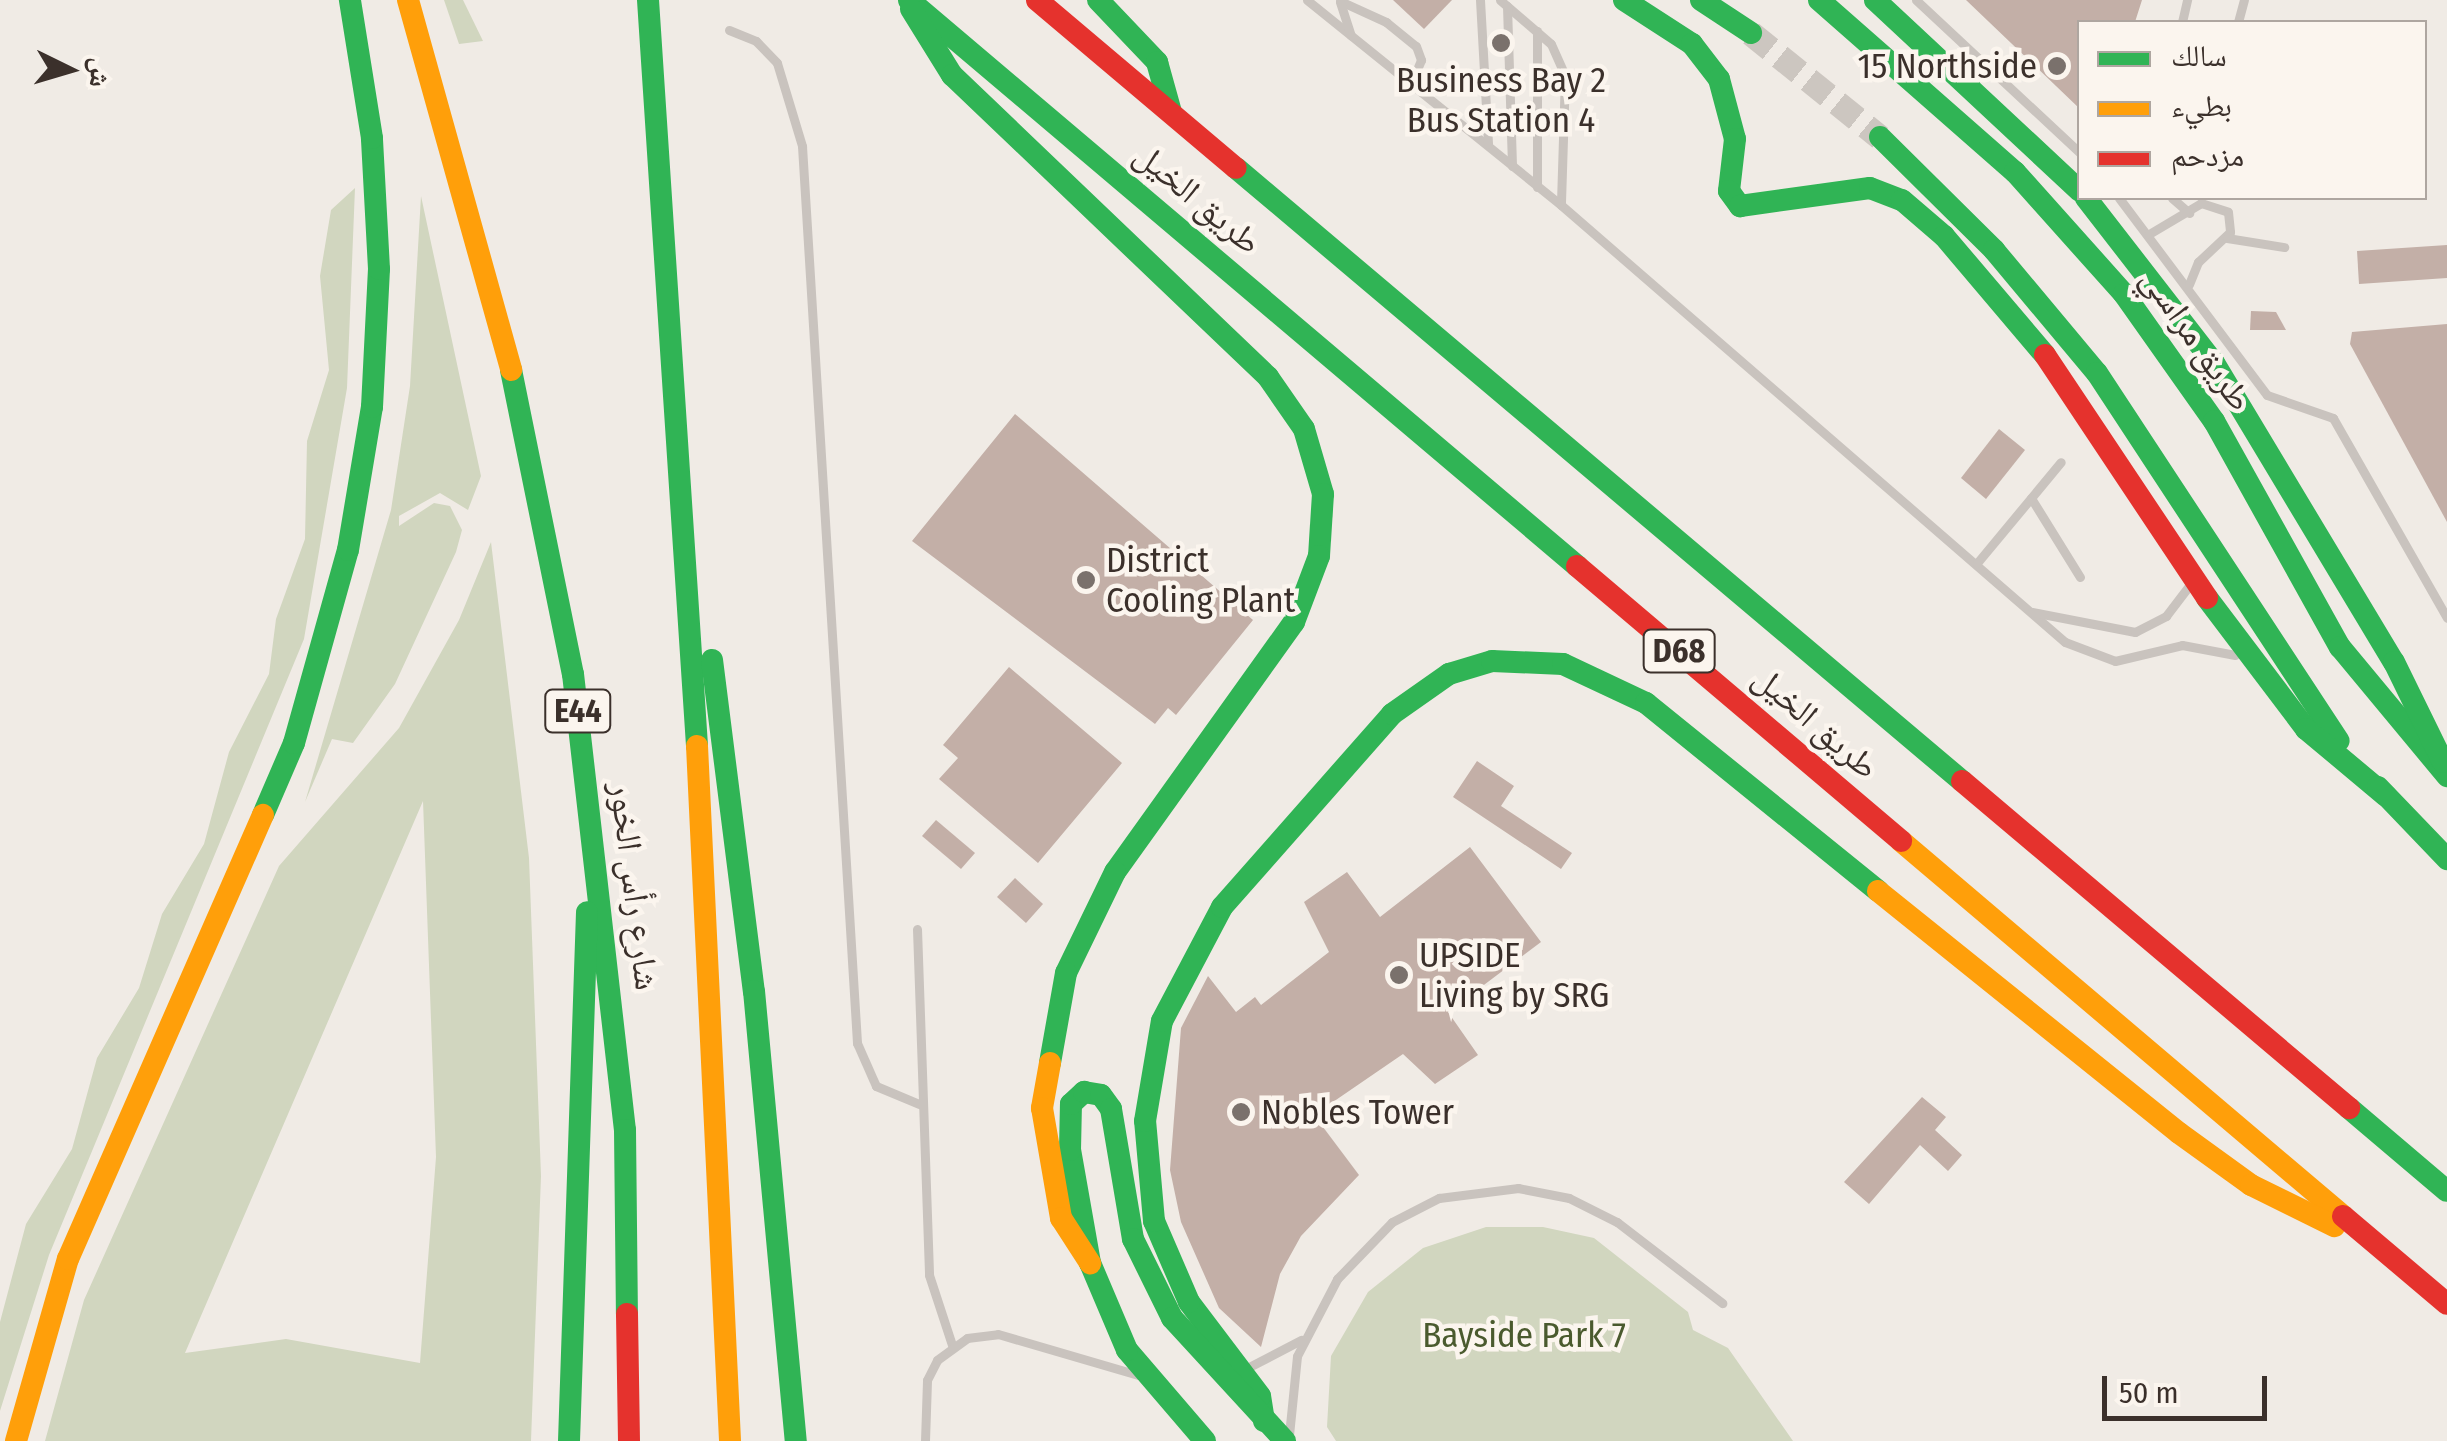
<!DOCTYPE html>
<meta charset="utf-8">
<style>
body{margin:0}
#map{position:relative;width:2447px;height:1441px;overflow:hidden;background:#f0ebe5;font-family:"Fira Sans Condensed","Noto Naskh Arabic",sans-serif}
div>[style]{position:absolute}
[style*='--x']{left:calc(var(--x)*1px);top:calc(var(--y)*1px);width:calc(var(--w)*1px);rotate:calc(var(--a)*1deg)}
.green>*{inset:0;background:#d1d6bf}
.building>*{inset:0;background:#c3afa7}
.secondary-tunnel>*{height:25px;margin-top:-12.5px;transform-origin:0;background:repeating-linear-gradient(90deg,#ccc6c0 0 25px,transparent 0 37px)}
.lane>*{height:9px;margin:-4.5px;padding:0 4.5px;transform-origin:4.5px;border-radius:4.5px;background:#c9c3be}
.fast>*{height:22px;margin:-11px;padding:0 11px;transform-origin:11px;border-radius:11px;background:#30b455}
.slow>*{height:22px;margin:-11px;padding:0 11px;transform-origin:11px;border-radius:11px;background:#ff9f0a}
.jam>*{height:22px;margin:-11px;padding:0 11px;transform-origin:11px;border-radius:11px;background:#e5322d}
.dots>*{width:28px;height:28px;translate:-50% -50%;box-sizing:border-box;border:5px solid #fbf5ee;border-radius:50%}
span{translate:-50% -50%;white-space:nowrap;text-align:center;line-height:1.15;-webkit-text-stroke:9px #fbf5ee;paint-order:stroke}
.shield-label span{padding:2px 8px;background:#fbf5ee;border:2px solid;border-radius:8px;-webkit-text-stroke-width:0}
.shield-label{font-size:32px;color:#3b302b;font-weight:700}
.poi-label{font-size:35px;color:#3b302b}
.right{translate:-100% -50%;text-align:right}
.left{translate:0 -50%;text-align:left}
.street-label{font-size:35px;color:#3b302b}
.park-label{font-size:35px;color:#4a5a2e}
.legend{position:absolute;left:2077px;top:20px;width:350px;height:180px;box-sizing:border-box;background:#fbf5ee;border:2px solid #aea6a0;margin:0;padding:12px 18px;list-style:none;font-size:30px;color:#3b302b}
.legend li{display:flex;align-items:center;gap:20px;height:50px}
.legend b{width:50px;border:2px solid #aea6a0}
.north{position:absolute;left:20px;top:20px;width:100px;height:100px;-webkit-text-stroke:8px #fbf5ee;paint-order:stroke;rotate:95deg;font-size:28px;font-weight:700;line-height:40px;text-align:center;color:#3b302b}
.north::after{content:'';display:block;margin:auto;width:35px;height:45px;background:#3b302b;clip-path:polygon(50% 0,100% 100%,50% 72%,0 100%)}
.scale{position:absolute;left:2102px;top:1376px;width:165px;height:45px;box-sizing:border-box;border:5px solid #3b302b;border-top:0;padding-left:12px;font-size:30px;line-height:35px;white-space:nowrap;color:#3b302b;-webkit-text-stroke:8px #fbf5ee;paint-order:stroke}
</style>
<div id="map">
<div class="green">
<i style="clip-path:polygon(444px 0,463px 0,483px 41px,459px 44px)"></i>
<i style="clip-path:polygon(355px 188px,347px 388px,304px 639px,49px 1255px,0 1411px,0 1322px,26px 1224px,72px 1149px,97px 1058px,139px 988px,162px 914px,204px 844px,229px 752px,269px 674px,276px 619px,305px 539px,307px 441px,329px 370px,320px 276px,331px 210px)"></i>
<i style="clip-path:polygon(421px 196px,481px 476px,468px 510px,440px 493px,399px 516px,399px 526px,434px 503px,450px 506px,462px 530px,456px 552px,395px 684px,353px 743px,332px 739px,305px 802px,391px 510px,410px 386px)"></i>
<i style="clip-path:polygon(evenodd,491px 542px,529px 858px,541px 1176px,531px 1441px,45px 1441px,84px 1300px,279px 866px,399px 728px,459px 620px,491px 542px,423px 801px,436px 1157px,420px 1363px,286px 1339px,185px 1353px,423px 801px)"></i>
<i style="clip-path:polygon(1486px 1227px,1543px 1227px,1594px 1238px,1688px 1312px,1693px 1330px,1728px 1348px,1793px 1441px,1336px 1441px,1327px 1427px,1331px 1356px,1368px 1292px,1423px 1248px)"></i>
</div>
<div class="building">
<i style="clip-path:polygon(1393px 0,1452px 0,1424px 29px)"></i>
<i style="clip-path:polygon(1966px 0,2142px 0,2135px 22px,2080px 22px,2080px 109px)"></i>
<i style="clip-path:polygon(2447px 245px,2447px 278px,2359px 284px,2357px 251px)"></i>
<i style="clip-path:polygon(2251px 311px,2276px 312px,2286px 330px,2250px 330px)"></i>
<i style="clip-path:polygon(2447px 324px,2447px 522px,2350px 344px,2352px 332px)"></i>
<i style="clip-path:polygon(1015px 414px,1253px 620px,1176px 715px,1168px 708px,1155px 724px,912px 541px)"></i>
<i style="clip-path:polygon(1999px 429px,2025px 450px,1986px 499px,1961px 478px)"></i>
<i style="clip-path:polygon(1009px 667px,1122px 763px,1038px 863px,939px 779px,958px 758px,943px 745px)"></i>
<i style="clip-path:polygon(1477px 761px,1514px 786px,1501px 806px,1572px 853px,1561px 869px,1453px 797px)"></i>
<i style="clip-path:polygon(936px 820px,975px 853px,961px 869px,922px 836px)"></i>
<i style="clip-path:polygon(1470px 847px,1541px 942px,1448px 1012px,1478px 1055px,1435px 1084px,1403px 1054px,1314px 1115px,1359px 1175px,1301px 1236px,1280px 1274px,1261px 1347px,1219px 1308px,1181px 1222px,1170px 1170px,1181px 1028px,1208px 976px,1236px 1012px,1255px 997px,1261px 1005px,1329px 952px,1304px 902px,1347px 872px,1380px 917px)"></i>
<i style="clip-path:polygon(1015px 878px,1043px 904px,1026px 923px,997px 897px)"></i>
<i style="clip-path:polygon(1922px 1097px,1946px 1117px,1935px 1130px,1962px 1155px,1948px 1171px,1920px 1145px,1869px 1204px,1844px 1182px)"></i>
</div>
<div class="secondary-tunnel">
<i style="--x:1751;--y:33;--w:166;--a:38.9"></i>
</div>
<div class="lane">
<i style="--x:1307;--y:0;--w:326;--a:38.9"></i>
<i style="--x:1561;--y:205;--w:667;--a:40.93"></i>
<i style="--x:2065;--y:642;--w:53;--a:20.8"></i>
<i style="--x:2115;--y:661;--w:69;--a:-13.4"></i>
<i style="--x:2182;--y:645;--w:54;--a:10.7"></i>
<i style="--x:1480;--y:0;--w:144;--a:86.8"></i>
<i style="--x:1500;--y:0;--w:67;--a:40.8"></i>
<i style="--x:1551;--y:44;--w:34;--a:66"></i>
<i style="--x:1565;--y:75;--w:130;--a:91.8"></i>
<i style="--x:1916;--y:0;--w:224;--a:43"></i>
<i style="--x:1340;--y:1;--w:51;--a:24.5"></i>
<i style="--x:1386;--y:22;--w:38;--a:39"></i>
<i style="--x:1416;--y:46;--w:15;--a:70"></i>
<i style="--x:1421;--y:60;--w:26;--a:113"></i>
<i style="--x:1340;--y:2;--w:35;--a:72"></i>
<i style="--x:1507;--y:6;--w:160;--a:88.2"></i>
<i style="--x:2182;--y:22;--w:23;--a:-77"></i>
<i style="--x:2238;--y:22;--w:23;--a:-75"></i>
<i style="--x:729;--y:30;--w:29;--a:22"></i>
<i style="--x:756;--y:41;--w:30;--a:46"></i>
<i style="--x:777;--y:63;--w:87;--a:73.2"></i>
<i style="--x:802;--y:146;--w:899;--a:86.49"></i>
<i style="--x:857;--y:1043;--w:47;--a:66.2"></i>
<i style="--x:876;--y:1086;--w:47;--a:22.7"></i>
<i style="--x:1537;--y:31;--w:156;--a:90"></i>
<i style="--x:2119;--y:198;--w:246;--a:53.1"></i>
<i style="--x:2267;--y:395;--w:70;--a:19.2"></i>
<i style="--x:2333;--y:418;--w:230;--a:60.3"></i>
<i style="--x:2172;--y:198;--w:23;--a:41"></i>
<i style="--x:2149;--y:234;--w:61;--a:-30.8"></i>
<i style="--x:2201;--y:203;--w:28;--a:18"></i>
<i style="--x:2228;--y:212;--w:20;--a:84"></i>
<i style="--x:2230;--y:232;--w:44;--a:136.8"></i>
<i style="--x:2198;--y:262;--w:24;--a:112"></i>
<i style="--x:2227;--y:238;--w:58;--a:9"></i>
<i style="--x:2031;--y:498;--w:93;--a:58.2"></i>
<i style="--x:1977;--y:563;--w:131;--a:-50.3"></i>
<i style="--x:2032;--y:612;--w:105;--a:11"></i>
<i style="--x:2135;--y:632;--w:35;--a:-27"></i>
<i style="--x:2166;--y:616;--w:43;--a:-52.6"></i>
<i style="--x:917;--y:929;--w:346;--a:88"></i>
<i style="--x:929;--y:1275;--w:74;--a:71.8"></i>
<i style="--x:1249;--y:1367;--w:59;--a:-27.4"></i>
<i style="--x:1289;--y:1435;--w:79;--a:-84.2"></i>
<i style="--x:1297;--y:1356;--w:87;--a:-62.5"></i>
<i style="--x:1337;--y:1279;--w:79;--a:-46"></i>
<i style="--x:1392;--y:1222;--w:53;--a:-27.1"></i>
<i style="--x:1439;--y:1198;--w:80;--a:-7.2"></i>
<i style="--x:1518;--y:1188;--w:52;--a:11.1"></i>
<i style="--x:1569;--y:1198;--w:54;--a:26.6"></i>
<i style="--x:1617;--y:1222;--w:133;--a:37.6"></i>
<i style="--x:925;--y:1441;--w:61;--a:-88.1"></i>
<i style="--x:927;--y:1380;--w:22;--a:-63"></i>
<i style="--x:937;--y:1360;--w:37;--a:-36"></i>
<i style="--x:967;--y:1338;--w:31;--a:-7"></i>
<i style="--x:998;--y:1334;--w:146;--a:16.3"></i>
</div>
<div class="fast">
<i style="--x:648;--y:0;--w:748;--a:86.24"></i>
<i style="--x:909;--y:0;--w:876;--a:40.27"></i>
<i style="--x:1098;--y:0;--w:86;--a:46.4"></i>
<i style="--x:1157;--y:62;--w:52;--a:74.4"></i>
<i style="--x:1624;--y:0;--w:81;--a:32.9"></i>
<i style="--x:1692;--y:44;--w:44;--a:52.4"></i>
<i style="--x:1719;--y:79;--w:62;--a:75.1"></i>
<i style="--x:1735;--y:139;--w:52;--a:96.6"></i>
<i style="--x:1729;--y:191;--w:19;--a:54"></i>
<i style="--x:1740;--y:206;--w:131;--a:-7.9"></i>
<i style="--x:1870;--y:188;--w:34;--a:21"></i>
<i style="--x:1902;--y:200;--w:55;--a:40.6"></i>
<i style="--x:1944;--y:236;--w:156;--a:49.7"></i>
<i style="--x:1701;--y:0;--w:60;--a:33.4"></i>
<i style="--x:1819;--y:0;--w:261;--a:41.3"></i>
<i style="--x:2015;--y:172;--w:164;--a:48.2"></i>
<i style="--x:2124;--y:294;--w:156;--a:54.7"></i>
<i style="--x:2214;--y:421;--w:259;--a:60.9"></i>
<i style="--x:2340;--y:647;--w:168;--a:50.3"></i>
<i style="--x:1875;--y:0;--w:280;--a:43"></i>
<i style="--x:911;--y:9;--w:78;--a:58.2"></i>
<i style="--x:952;--y:75;--w:437;--a:43.7"></i>
<i style="--x:1268;--y:377;--w:63;--a:55.3"></i>
<i style="--x:1304;--y:429;--w:68;--a:73.7"></i>
<i style="--x:1323;--y:494;--w:62;--a:93.7"></i>
<i style="--x:1319;--y:556;--w:71;--a:110.7"></i>
<i style="--x:1294;--y:622;--w:307;--a:125.6"></i>
<i style="--x:1115;--y:872;--w:112;--a:115.9"></i>
<i style="--x:1066;--y:973;--w:91;--a:100.1"></i>
<i style="--x:1880;--y:137;--w:161;--a:44.7"></i>
<i style="--x:1994;--y:250;--w:160;--a:50.1"></i>
<i style="--x:2097;--y:373;--w:440;--a:56.7"></i>
<i style="--x:1236;--y:168;--w:950;--a:40.18"></i>
<i style="--x:2086;--y:198;--w:209;--a:52.2"></i>
<i style="--x:2214;--y:363;--w:349;--a:59"></i>
<i style="--x:2394;--y:662;--w:111;--a:63.9"></i>
<i style="--x:511;--y:370;--w:310;--a:78.5"></i>
<i style="--x:573;--y:674;--w:459;--a:83.5"></i>
<i style="--x:625;--y:1130;--w:184;--a:89.4"></i>
<i style="--x:2207;--y:598;--w:164;--a:52.9"></i>
<i style="--x:2306;--y:729;--w:104;--a:39.9"></i>
<i style="--x:712;--y:660;--w:334;--a:82.8"></i>
<i style="--x:754;--y:991;--w:452;--a:84.7"></i>
<i style="--x:2378;--y:787;--w:100;--a:46.2"></i>
<i style="--x:263;--y:815;--w:78;--a:-66.7"></i>
<i style="--x:294;--y:743;--w:200;--a:-74.4"></i>
<i style="--x:348;--y:550;--w:145;--a:-80.5"></i>
<i style="--x:372;--y:407;--w:138;--a:-87.1"></i>
<i style="--x:379;--y:269;--w:131;--a:-93.1"></i>
<i style="--x:372;--y:138;--w:140;--a:-99.1"></i>
<i style="--x:2349;--y:1108;--w:128;--a:40.3"></i>
<i style="--x:1264;--y:1421;--w:25;--a:-99"></i>
<i style="--x:1260;--y:1396;--w:118;--a:-127.1"></i>
<i style="--x:1189;--y:1302;--w:88;--a:-113.4"></i>
<i style="--x:1154;--y:1221;--w:100;--a:-95.1"></i>
<i style="--x:1145;--y:1121;--w:101;--a:-80.4"></i>
<i style="--x:1162;--y:1021;--w:129;--a:-62.2"></i>
<i style="--x:1222;--y:907;--w:257;--a:-48.6"></i>
<i style="--x:1392;--y:714;--w:70;--a:-35.1"></i>
<i style="--x:1449;--y:674;--w:45;--a:-16.8"></i>
<i style="--x:1492;--y:661;--w:71;--a:2.4"></i>
<i style="--x:1563;--y:664;--w:92;--a:25.2"></i>
<i style="--x:1646;--y:703;--w:299;--a:39"></i>
<i style="--x:569;--y:1441;--w:529;--a:-88.05"></i>
<i style="--x:1205;--y:1441;--w:120;--a:-130.6"></i>
<i style="--x:1127;--y:1350;--w:95;--a:-113"></i>
<i style="--x:1090;--y:1263;--w:115;--a:-100"></i>
<i style="--x:1070;--y:1150;--w:46;--a:-88.8"></i>
<i style="--x:1071;--y:1104;--w:18;--a:-43"></i>
<i style="--x:1084;--y:1092;--w:17;--a:10"></i>
<i style="--x:1101;--y:1095;--w:17;--a:54"></i>
<i style="--x:1111;--y:1109;--w:132;--a:80.4"></i>
<i style="--x:1133;--y:1239;--w:88;--a:63.7"></i>
<i style="--x:1172;--y:1318;--w:167;--a:47.4"></i>
</div>
<div class="slow">
<i style="--x:408;--y:0;--w:384;--a:74.4"></i>
<i style="--x:697;--y:746;--w:696;--a:87.28"></i>
<i style="--x:1901;--y:841;--w:580;--a:40.31"></i>
<i style="--x:1878;--y:891;--w:386;--a:38.8"></i>
<i style="--x:2179;--y:1133;--w:89;--a:35.8"></i>
<i style="--x:2251;--y:1185;--w:93;--a:26.3"></i>
<i style="--x:1050;--y:1063;--w:46;--a:100.1"></i>
<i style="--x:1042;--y:1108;--w:112;--a:80.2"></i>
<i style="--x:1061;--y:1218;--w:54;--a:57.2"></i>
<i style="--x:16;--y:1441;--w:189;--a:-74.1"></i>
<i style="--x:68;--y:1259;--w:485;--a:-66.3"></i>
</div>
<div class="jam">
<i style="--x:1037;--y:0;--w:260;--a:40.2"></i>
<i style="--x:2045;--y:355;--w:292;--a:56.3"></i>
<i style="--x:1577;--y:566;--w:425;--a:40.3"></i>
<i style="--x:1962;--y:781;--w:507;--a:40.2"></i>
<i style="--x:2343;--y:1216;--w:136;--a:40.2"></i>
<i style="--x:627;--y:1314;--w:127;--a:89.1"></i>
</div>
<div class="dots">
<i style="left:1501px;top:43px;background:#7a716c"></i>
<i style="left:2057px;top:66px;background:#7a716c"></i>
<i style="left:1086px;top:580px;background:#7a716c"></i>
<i style="left:1399px;top:975px;background:#7a716c"></i>
<i style="left:1241px;top:1112px;background:#7a716c"></i>
</div>
<div class="shield-label">
<span style="left:1679px;top:651px">D68</span>
<span style="left:578px;top:711px">E44</span>
</div>
<div class="poi-label">
<span class="right" style="left:2037px;top:66px">15 Northside</span>
<span style="left:1501px;top:100px">Business Bay 2<br>Bus Station 4</span>
<span class="left" style="left:1106px;top:580px">District<br>Cooling Plant</span>
<span class="left" style="left:1419px;top:975px">UPSIDE<br>Living by SRG</span>
<span class="left" style="left:1261px;top:1112px">Nobles Tower</span>
</div>
<div class="street-label">
<span style="left:1198px;top:198px;rotate:40deg">طريق الخيل</span>
<span style="left:2197px;top:339px;rotate:55deg">طريق مراسي</span>
<span style="left:1816px;top:722px;rotate:41deg">طريق الخيل</span>
<span style="left:635px;top:886px;rotate:83deg">شارع رأس الخور</span>
</div>
<div class="park-label">
<span style="left:1524px;top:1335px">Bayside Park 7</span>
</div>
<ul class="legend">
<li><b style="height:12px;background:#30b455"></b>سالك</li>
<li><b style="height:12px;background:#ff9f0a"></b>بطيء</li>
<li><b style="height:12px;background:#e5322d"></b>مزدحم</li>
</ul>
<div class="north">ش</div>
<div class="scale">50 m</div>
</div>
